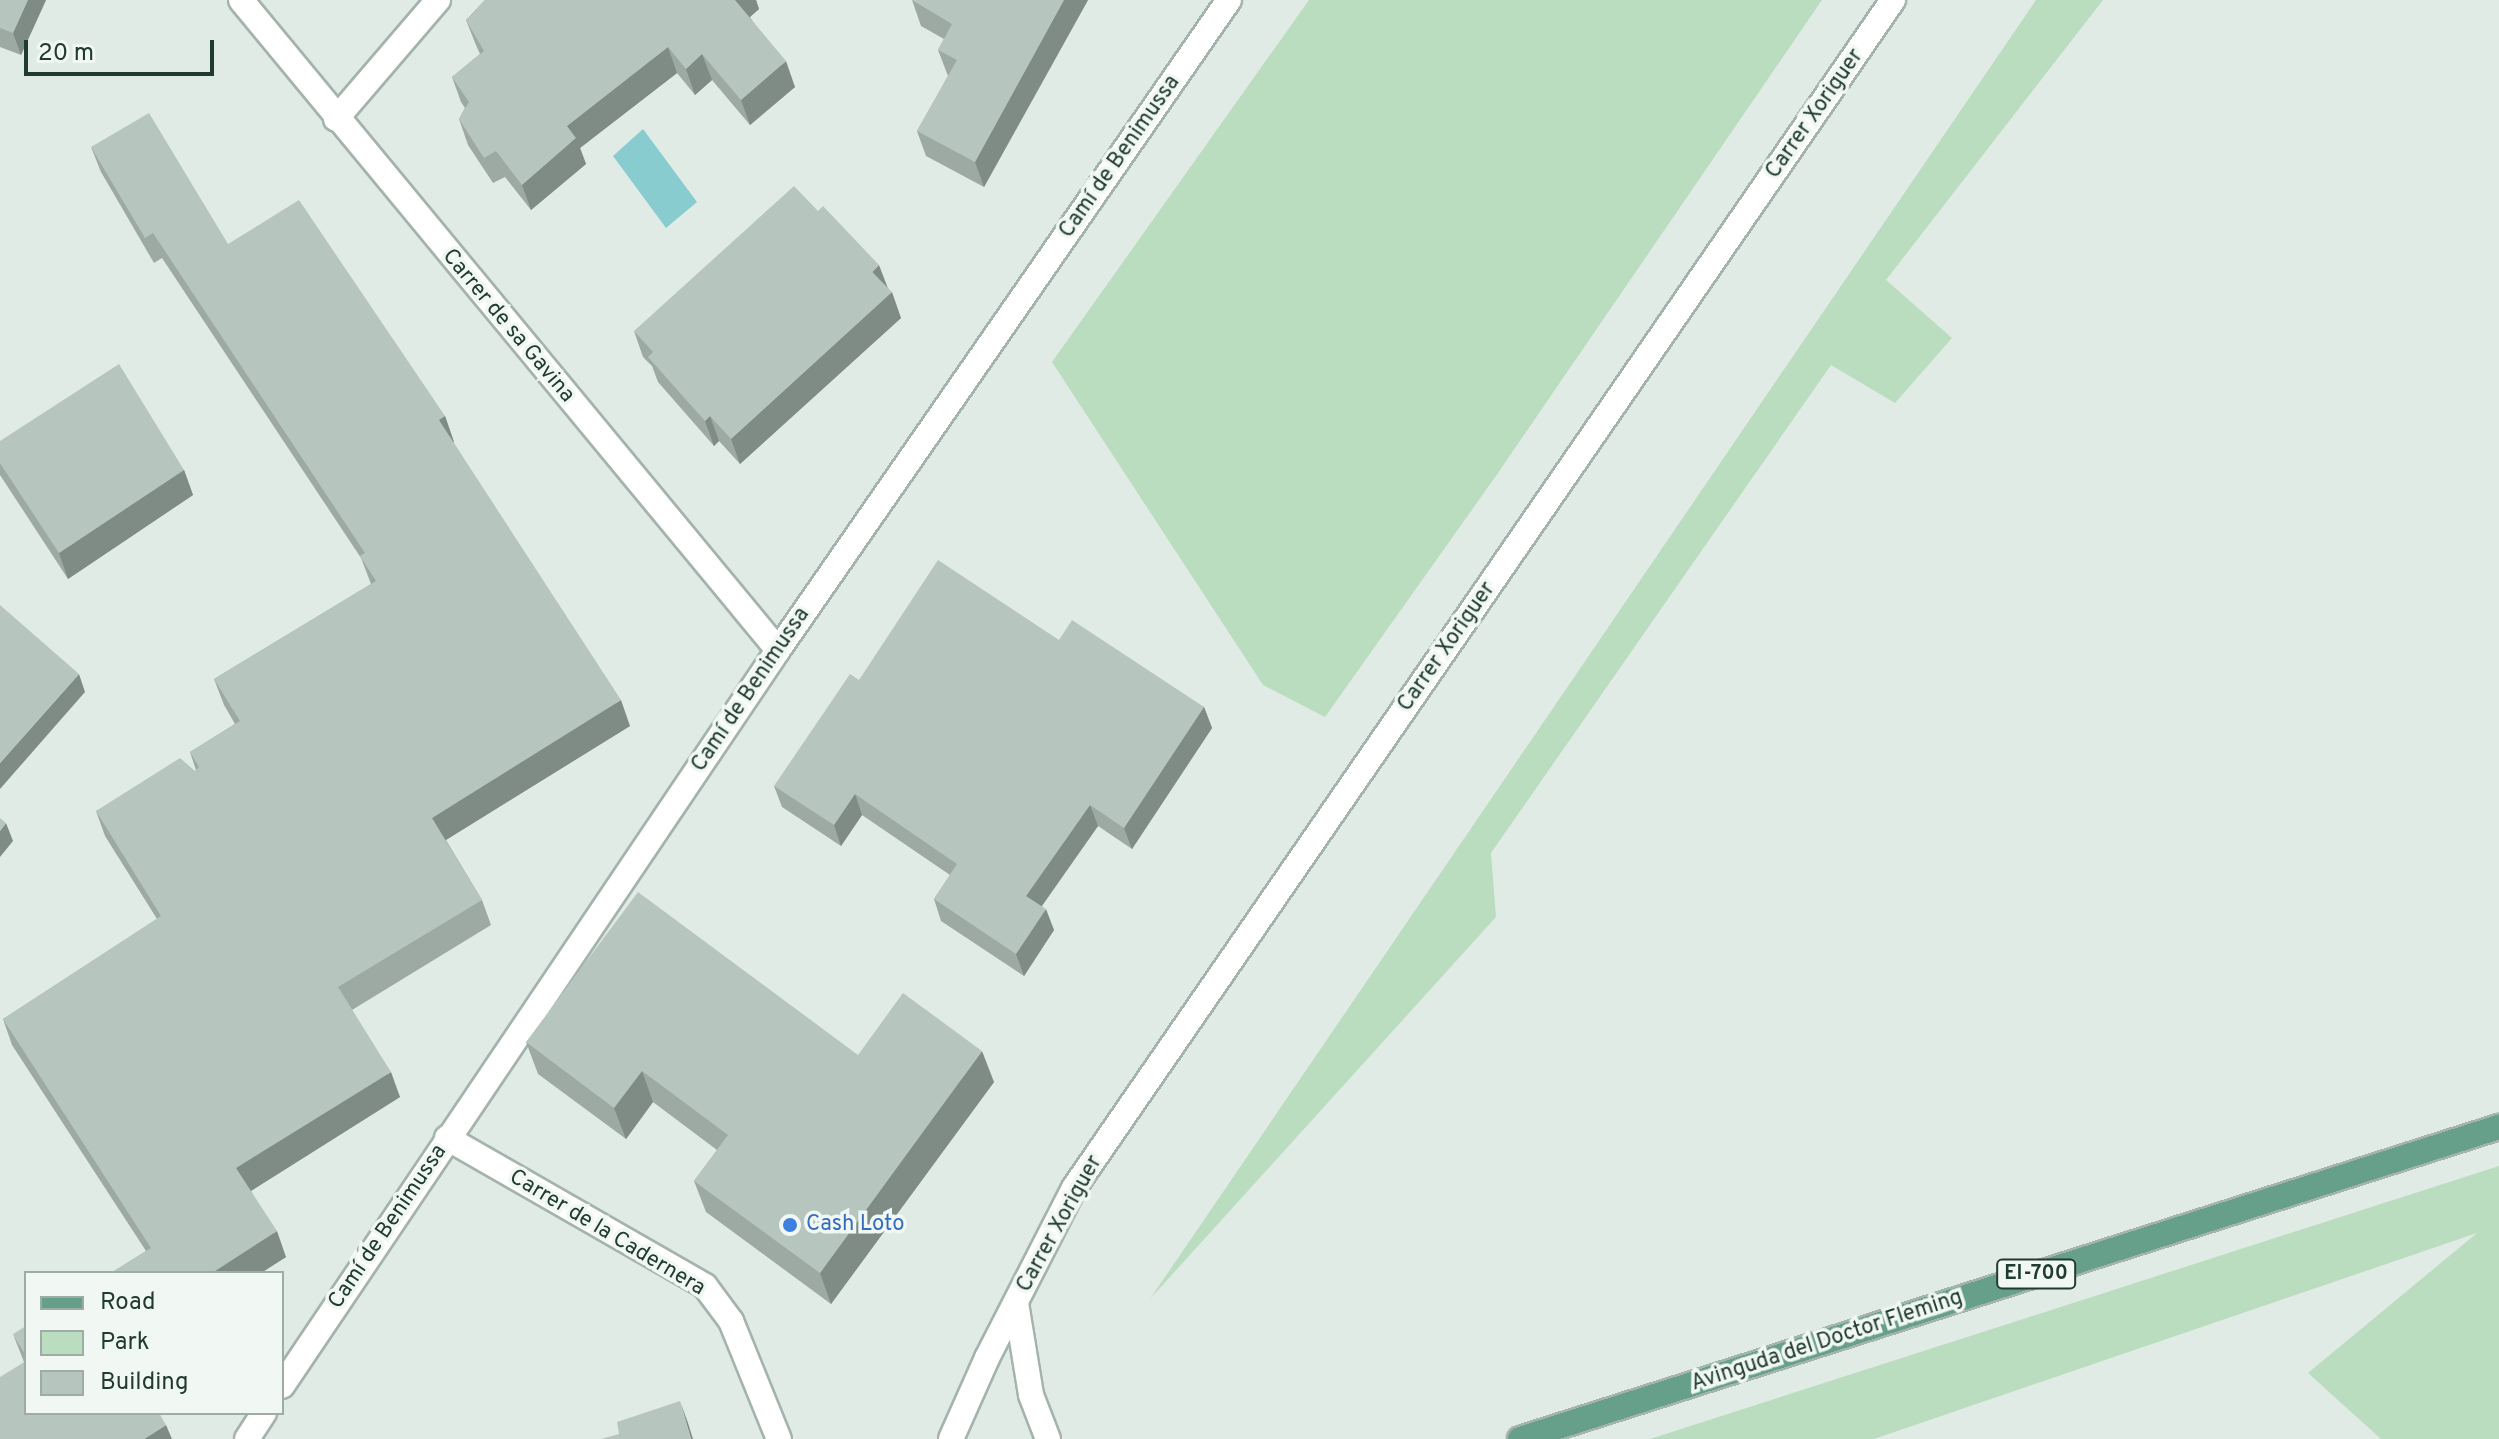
<!DOCTYPE html>
<meta charset="utf-8">
<style>
body{margin:0}
#map{position:relative;width:2499px;height:1439px;overflow:hidden;background:#e1ebe5;font-family:Overpass,sans-serif}
div>[style]{position:absolute}
[style*='--x']{left:calc(var(--x)*1px);top:calc(var(--y)*1px);width:calc(var(--w)*1px);rotate:calc(var(--a)*1deg)}
.green>*{inset:0;background:#badcbf}
.water>*{inset:0;background:#89ccd0}
.roads{filter:drop-shadow(2px 0 #a4b3ac) drop-shadow(-2px 0 #a4b3ac) drop-shadow(0 2px #a4b3ac) drop-shadow(0 -2px #a4b3ac)}
.street>*{height:24px;margin:-12px;padding:0 12px;transform-origin:12px;border-radius:12px;background:#fff}
.secondary>*{height:24px;margin:-12px;padding:0 12px;transform-origin:12px;border-radius:12px;background:#fff}
.primary>*{height:24px;margin:-12px;padding:0 12px;transform-origin:12px;border-radius:12px;background:#66a08b}
.wall>*{inset:0;background:#9daaa3}
.shaded-wall>*{inset:0;background:#7f8b85}
.building>*{inset:0;background:#b6c6be}
.dots>*{width:22px;height:22px;translate:-50% -50%;box-sizing:border-box;border:4px solid #f1f8f4;border-radius:50%}
span{translate:-50% -50%;white-space:nowrap;text-align:center;line-height:1.15;-webkit-text-stroke:7px #f1f8f4;paint-order:stroke}
.shield-label span{padding:2px 6px;background:#f1f8f4;border:2px solid;border-radius:6px;-webkit-text-stroke-width:0}
.shield-label{font-size:20px;color:#213b32;font-weight:700}
.street-label{font-size:22px;color:#213b32}
.shop-label{font-size:22px;color:#366cbe}
.left{translate:0 -50%;text-align:left}
.legend{position:absolute;left:24px;top:1271px;width:260px;height:144px;box-sizing:border-box;background:#f1f8f4;border:2px solid #9eaca6;margin:0;padding:10px 14px;list-style:none;font-size:24px;color:#213b32}
.legend li{display:flex;align-items:center;gap:16px;height:40px}
.legend b{width:40px;border:2px solid #9eaca6}
.scale{position:absolute;left:24px;top:40px;width:190px;height:36px;box-sizing:border-box;border:4px solid #213b32;border-top:0;padding-left:10px;font-size:24px;line-height:28px;white-space:nowrap;color:#213b32;-webkit-text-stroke:6px #f1f8f4;paint-order:stroke}
</style>
<div id="map">
<div class="green">
<i style="clip-path:polygon(1309px 0,1822px 0,1498px 473px,1325px 717px,1263px 685px,1052px 362px)"></i>
<i style="clip-path:polygon(2036px 0,2103px 0,1886px 280px,1952px 338px,1895px 403px,1831px 365px,1491px 853px,1496px 917px,1150px 1299px)"></i>
<i style="clip-path:polygon(2499px 1166px,2499px 1439px,2381px 1439px,2308px 1373px,2477px 1233px,1874px 1439px,1650px 1439px)"></i>
</div>
<div class="water">
<i style="clip-path:polygon(643px 129px,697px 202px,666px 228px,613px 156px)"></i>
</div>
<div class="roads">
<div class="street">
<i style="--x:241;--y:0;--w:843;--a:50.44"></i>
<i style="--x:336;--y:119;--w:157;--a:-49.4"></i>
<i style="--x:447;--y:1138;--w:297;--a:29.8"></i>
<i style="--x:705;--y:1286;--w:44;--a:53.4"></i>
<i style="--x:731;--y:1321;--w:127;--a:67.9"></i>
<i style="--x:282;--y:1386;--w:888;--a:-56.02"></i>
<i style="--x:778;--y:650;--w:791;--a:-55.25"></i>
<i style="--x:247;--y:1439;--w:31;--a:-57"></i>
</div>
<div class="secondary">
<i style="--x:1016;--y:1303;--w:93;--a:80.7"></i>
<i style="--x:1031;--y:1395;--w:47;--a:68.9"></i>
<i style="--x:951;--y:1439;--w:89;--a:-66"></i>
<i style="--x:987;--y:1358;--w:191;--a:-62.9"></i>
<i style="--x:1074;--y:1188;--w:1443;--a:-55.42"></i>
</div>
<div class="primary">
<i style="--x:1520;--y:1439;--w:1028;--a:-17.68"></i>
</div>
</div>
<div class="wall">
<i style="clip-path:polygon(0 0,46px 0,21px 55px,0 47px)"></i>
<i style="clip-path:polygon(485px 0,756px 0,759px 9px,750px 17px,795px 87px,750px 125px,712px 80px,695px 95px,677px 73px,580px 148px,586px 164px,531px 210px,505px 177px,493px 183px,468px 145px,459px 119px,465px 108px,461px 102px,452px 77px,480px 54px,476px 45px,466px 20px)"></i>
<i style="clip-path:polygon(912px 0,1088px 0,984px 187px,926px 156px,917px 131px,948px 76px,938px 50px,944px 39px,921px 26px)"></i>
<i style="clip-path:polygon(91px 147px,228px 244px,445px 416px,454px 442px,453px 442px,630px 726px,446px 840px,482px 900px,491px 925px,352px 1010px,400px 1097px,251px 1191px,286px 1257px,261px 1273px,111px 1273px,146px 1251px,12px 1045px,3px 1019px,157px 919px,105px 836px,96px 811px,195px 771px,196px 770px,190px 752px,235px 724px,224px 705px,214px 679px,371px 584px,361px 558px,162px 258px,154px 263px,101px 172px)"></i>
<i style="clip-path:polygon(888px 288px,901px 318px,740px 464px,719px 441px,714px 446px,658px 382px,652px 366px,643px 357px,634px 331px)"></i>
<i style="clip-path:polygon(0 441px,184px 470px,193px 495px,68px 579px,0 475px)"></i>
<i style="clip-path:polygon(1059px 640px,1204px 707px,1212px 728px,1132px 849px,1098px 826px,1042px 906px,1054px 930px,1024px 976px,941px 921px,934px 899px,950px 875px,862px 815px,841px 846px,782px 807px,774px 786px,859px 680px)"></i>
<i style="clip-path:polygon(526px 1042px,858px 1055px,994px 1082px,831px 1304px,706px 1212px,694px 1181px,717px 1150px,653px 1102px,626px 1139px,538px 1074px)"></i>
<i style="clip-path:polygon(13px 1334px,26px 1355px,26px 1413px,24px 1362px)"></i>
</div>
<div class="shaded-wall">
<i style="clip-path:polygon(28px 0,46px 0,21px 55px,13px 33px)"></i>
<i style="clip-path:polygon(734px 0,756px 0,759px 9px,743px 23px)"></i>
<i style="clip-path:polygon(1064px 0,1088px 0,984px 187px,975px 162px)"></i>
<i style="clip-path:polygon(668px 47px,677px 73px,580px 148px,586px 164px,531px 210px,522px 185px,567px 126px)"></i>
<i style="clip-path:polygon(702px 54px,712px 80px,695px 95px,686px 69px)"></i>
<i style="clip-path:polygon(786px 61px,795px 87px,750px 125px,741px 100px)"></i>
<i style="clip-path:polygon(879px 265px,889px 291px,872px 272px)"></i>
<i style="clip-path:polygon(892px 292px,901px 318px,740px 464px,731px 439px)"></i>
<i style="clip-path:polygon(445px 416px,454px 442px,448px 446px,439px 420px)"></i>
<i style="clip-path:polygon(710px 416px,719px 441px,714px 446px,705px 421px)"></i>
<i style="clip-path:polygon(184px 470px,193px 495px,68px 579px,59px 553px)"></i>
<i style="clip-path:polygon(79px 674px,85px 692px,0 789px,0 763px)"></i>
<i style="clip-path:polygon(621px 700px,630px 726px,441px 843px,432px 818px)"></i>
<i style="clip-path:polygon(1204px 707px,1212px 728px,1132px 849px,1124px 828px)"></i>
<i style="clip-path:polygon(855px 794px,862px 815px,841px 846px,834px 825px)"></i>
<i style="clip-path:polygon(1090px 805px,1098px 826px,1034px 917px,1026px 896px)"></i>
<i style="clip-path:polygon(6px 823px,13px 841px,0 857px,0 831px)"></i>
<i style="clip-path:polygon(1046px 909px,1054px 930px,1024px 976px,1016px 954px)"></i>
<i style="clip-path:polygon(982px 1051px,994px 1082px,831px 1304px,820px 1273px)"></i>
<i style="clip-path:polygon(642px 1071px,653px 1102px,626px 1139px,614px 1108px)"></i>
<i style="clip-path:polygon(391px 1072px,400px 1097px,246px 1194px,236px 1168px)"></i>
<i style="clip-path:polygon(277px 1231px,286px 1257px,261px 1273px,212px 1273px)"></i>
<i style="clip-path:polygon(680px 1401px,688px 1423px,693px 1439px,691px 1439px)"></i>
<i style="clip-path:polygon(166px 1425px,172px 1439px,144px 1439px)"></i>
</div>
<div class="building">
<i style="clip-path:polygon(0 0,28px 0,13px 33px,0 28px)"></i>
<i style="clip-path:polygon(485px 0,735px 0,786px 61px,741px 100px,702px 54px,686px 69px,668px 47px,567px 126px,576px 138px,522px 185px,496px 151px,484px 158px,459px 119px,469px 102px,452px 77px,484px 51px,466px 20px)"></i>
<i style="clip-path:polygon(912px 0,1064px 0,975px 162px,917px 131px,957px 60px,938px 50px,952px 24px)"></i>
<i style="clip-path:polygon(149px 113px,228px 244px,299px 200px,445px 416px,439px 420px,621px 700px,432px 818px,482px 900px,338px 987px,391px 1072px,236px 1168px,277px 1231px,212px 1273px,111px 1273px,151px 1248px,3px 1019px,161px 916px,96px 811px,180px 758px,195px 771px,199px 767px,190px 752px,240px 721px,214px 679px,376px 581px,360px 556px,365px 553px,153px 233px,145px 238px,91px 147px)"></i>
<i style="clip-path:polygon(794px 186px,818px 211px,823px 206px,879px 265px,872px 272px,892px 292px,731px 439px,710px 416px,705px 421px,648px 357px,653px 352px,634px 331px)"></i>
<i style="clip-path:polygon(119px 364px,184px 470px,59px 553px,0 463px,0 441px)"></i>
<i style="clip-path:polygon(938px 560px,1059px 640px,1072px 620px,1204px 707px,1124px 828px,1090px 805px,1026px 896px,1046px 909px,1016px 954px,934px 899px,957px 864px,855px 794px,834px 825px,774px 786px,850px 674px,859px 680px)"></i>
<i style="clip-path:polygon(0 605px,79px 674px,0 763px)"></i>
<i style="clip-path:polygon(0 818px,6px 823px,0 831px)"></i>
<i style="clip-path:polygon(638px 892px,858px 1055px,903px 993px,982px 1051px,820px 1273px,694px 1181px,728px 1135px,642px 1071px,614px 1108px,526px 1042px)"></i>
<i style="clip-path:polygon(26px 1326px,26px 1355px,13px 1334px)"></i>
<i style="clip-path:polygon(26px 1361px,26px 1413px,159px 1413px,166px 1425px,144px 1439px,0 1439px,0 1377px)"></i>
<i style="clip-path:polygon(680px 1401px,691px 1439px,601px 1439px,619px 1434px,617px 1422px)"></i>
</div>
<div class="dots">
<i style="left:790px;top:1225px;background:#3f7fe0"></i>
</div>
<div class="shield-label">
<span style="left:2036px;top:1274px">EI-700</span>
</div>
<div class="street-label">
<span style="left:1815px;top:114px;rotate:-55deg">Carrer Xoriguer</span>
<span style="left:1120px;top:157px;rotate:-55deg">Camí de Benimussa</span>
<span style="left:508px;top:326px;rotate:50deg">Carrer de sa Gavina</span>
<span style="left:1447px;top:647px;rotate:-55deg">Carrer Xoriguer</span>
<span style="left:751px;top:690px;rotate:-56deg">Camí de Benimussa</span>
<span style="left:1060px;top:1224px;rotate:-61deg">Carrer Xoriguer</span>
<span style="left:388px;top:1227px;rotate:-56deg">Camí de Benimussa</span>
<span style="left:607px;top:1233px;rotate:31deg">Carrer de la Cadernera</span>
<span style="left:1827px;top:1341px;rotate:-18deg">Avinguda del Doctor Fleming</span>
</div>
<div class="shop-label">
<span class="left" style="left:806px;top:1225px">Cash Loto</span>
</div>
<ul class="legend">
<li><b style="height:10px;background:#66a08b"></b>Road</li>
<li><b style="height:22px;background:#badcbf"></b>Park</li>
<li><b style="height:22px;background:#b6c6be"></b>Building</li>
</ul>
<div class="scale">20 m</div>
</div>
